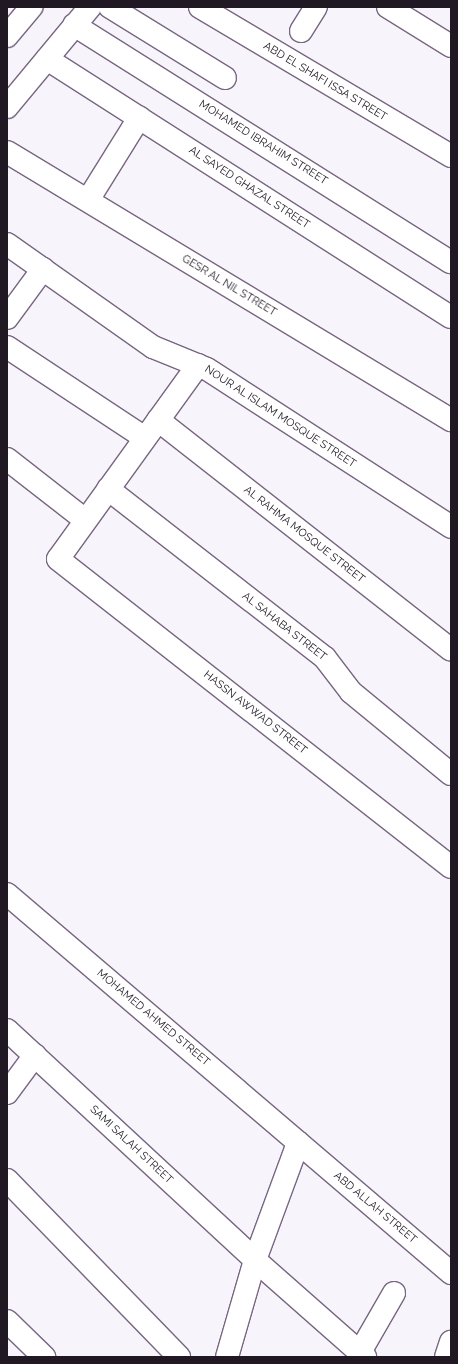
<!DOCTYPE html>
<style>
body{margin:0}
#map{position:relative;width:458px;height:1364px;overflow:hidden;background:#f8f4fb;font-family:Raleway,sans-serif}
div>[style]{position:absolute}
[style*='--x']{left:calc(var(--x)*1px);top:calc(var(--y)*1px);width:calc(var(--w)*1px);rotate:calc(var(--a)*1deg)}
.roads{filter:drop-shadow(1px 0 #786682) drop-shadow(-1px 0 #786682) drop-shadow(0 1px #786682) drop-shadow(0 -1px #786682)}
.street>*{height:22px;margin:-11px;padding:0 11px;transform-origin:11px;border-radius:11px;background:#fff}
span{translate:-50% -50%;white-space:nowrap;text-align:center;line-height:1.15;-webkit-text-stroke:3px #fff;paint-order:stroke}
.street-label{font-size:11px;color:#201924}
.frame{position:absolute;inset:0;border:8px solid #201924;pointer-events:none}
</style>
<div id="map">
<div class="roads">
<div class="street">
<i style="--x:110;--y:7;--w:135;--a:31.7"></i>
<i style="--x:200;--y:7;--w:292;--a:30.7"></i>
<i style="--x:388;--y:7;--w:74;--a:31.8"></i>
<i style="--x:74;--y:25;--w:445;--a:32.2"></i>
<i style="--x:301;--y:31;--w:28;--a:-58"></i>
<i style="--x:7;--y:36;--w:38;--a:-50"></i>
<i style="--x:47;--y:59;--w:479;--a:32.6"></i>
<i style="--x:7;--y:107;--w:130;--a:-50.3"></i>
<i style="--x:7;--y:152;--w:519;--a:31.12"></i>
<i style="--x:88;--y:200;--w:97;--a:-58.1"></i>
<i style="--x:7;--y:244;--w:179;--a:35.2"></i>
<i style="--x:153;--y:347;--w:58;--a:22.2"></i>
<i style="--x:207;--y:369;--w:291;--a:32.9"></i>
<i style="--x:7;--y:318;--w:61;--a:-53.7"></i>
<i style="--x:7;--y:347;--w:165;--a:33.4"></i>
<i style="--x:198;--y:365;--w:239;--a:125.8"></i>
<i style="--x:58;--y:559;--w:499;--a:38.1"></i>
<i style="--x:158;--y:420;--w:372;--a:38.1"></i>
<i style="--x:7;--y:459;--w:99;--a:38"></i>
<i style="--x:108;--y:489;--w:275;--a:37.9"></i>
<i style="--x:325;--y:658;--w:43;--a:52.6"></i>
<i style="--x:351;--y:692;--w:129;--a:39.4"></i>
<i style="--x:7;--y:894;--w:584;--a:40.48"></i>
<i style="--x:7;--y:1030;--w:338;--a:42.8"></i>
<i style="--x:255;--y:1260;--w:147;--a:41.4"></i>
<i style="--x:7;--y:1093;--w:47;--a:-53.6"></i>
<i style="--x:7;--y:1180;--w:247;--a:45.8"></i>
<i style="--x:7;--y:1321;--w:52;--a:44.2"></i>
<i style="--x:360;--y:1352;--w:68;--a:-60"></i>
<i style="--x:227;--y:1357;--w:101;--a:-73.9"></i>
<i style="--x:255;--y:1260;--w:125;--a:-69.8"></i>
<i style="--x:446;--y:1357;--w:16;--a:-72"></i>
</div>
</div>
<div class="street-label">
<span style="left:325px;top:82px;rotate:31deg">ABD EL SHAFI ISSA STREET</span>
<span style="left:263px;top:143px;rotate:32deg">MOHAMED IBRAHIM STREET</span>
<span style="left:249px;top:188px;rotate:33deg">AL SAYED GHAZAL STREET</span>
<span style="left:229px;top:286px;rotate:31deg">GESR AL NIL STREET</span>
<span style="left:280px;top:417px;rotate:33deg">NOUR AL ISLAM MOSQUE STREET</span>
<span style="left:304px;top:535px;rotate:38deg">AL RAHMA MOSQUE STREET</span>
<span style="left:284px;top:627px;rotate:38deg">AL SAHABA STREET</span>
<span style="left:255px;top:713px;rotate:38deg">HASSN AWWAD STREET</span>
<span style="left:153px;top:1018px;rotate:40deg">MOHAMED AHMED STREET</span>
<span style="left:131px;top:1145px;rotate:43deg">SAMI SALAH STREET</span>
<span style="left:375px;top:1208px;rotate:40deg">ABD ALLAH STREET</span>
</div>
<div class="frame"></div>
</div>
